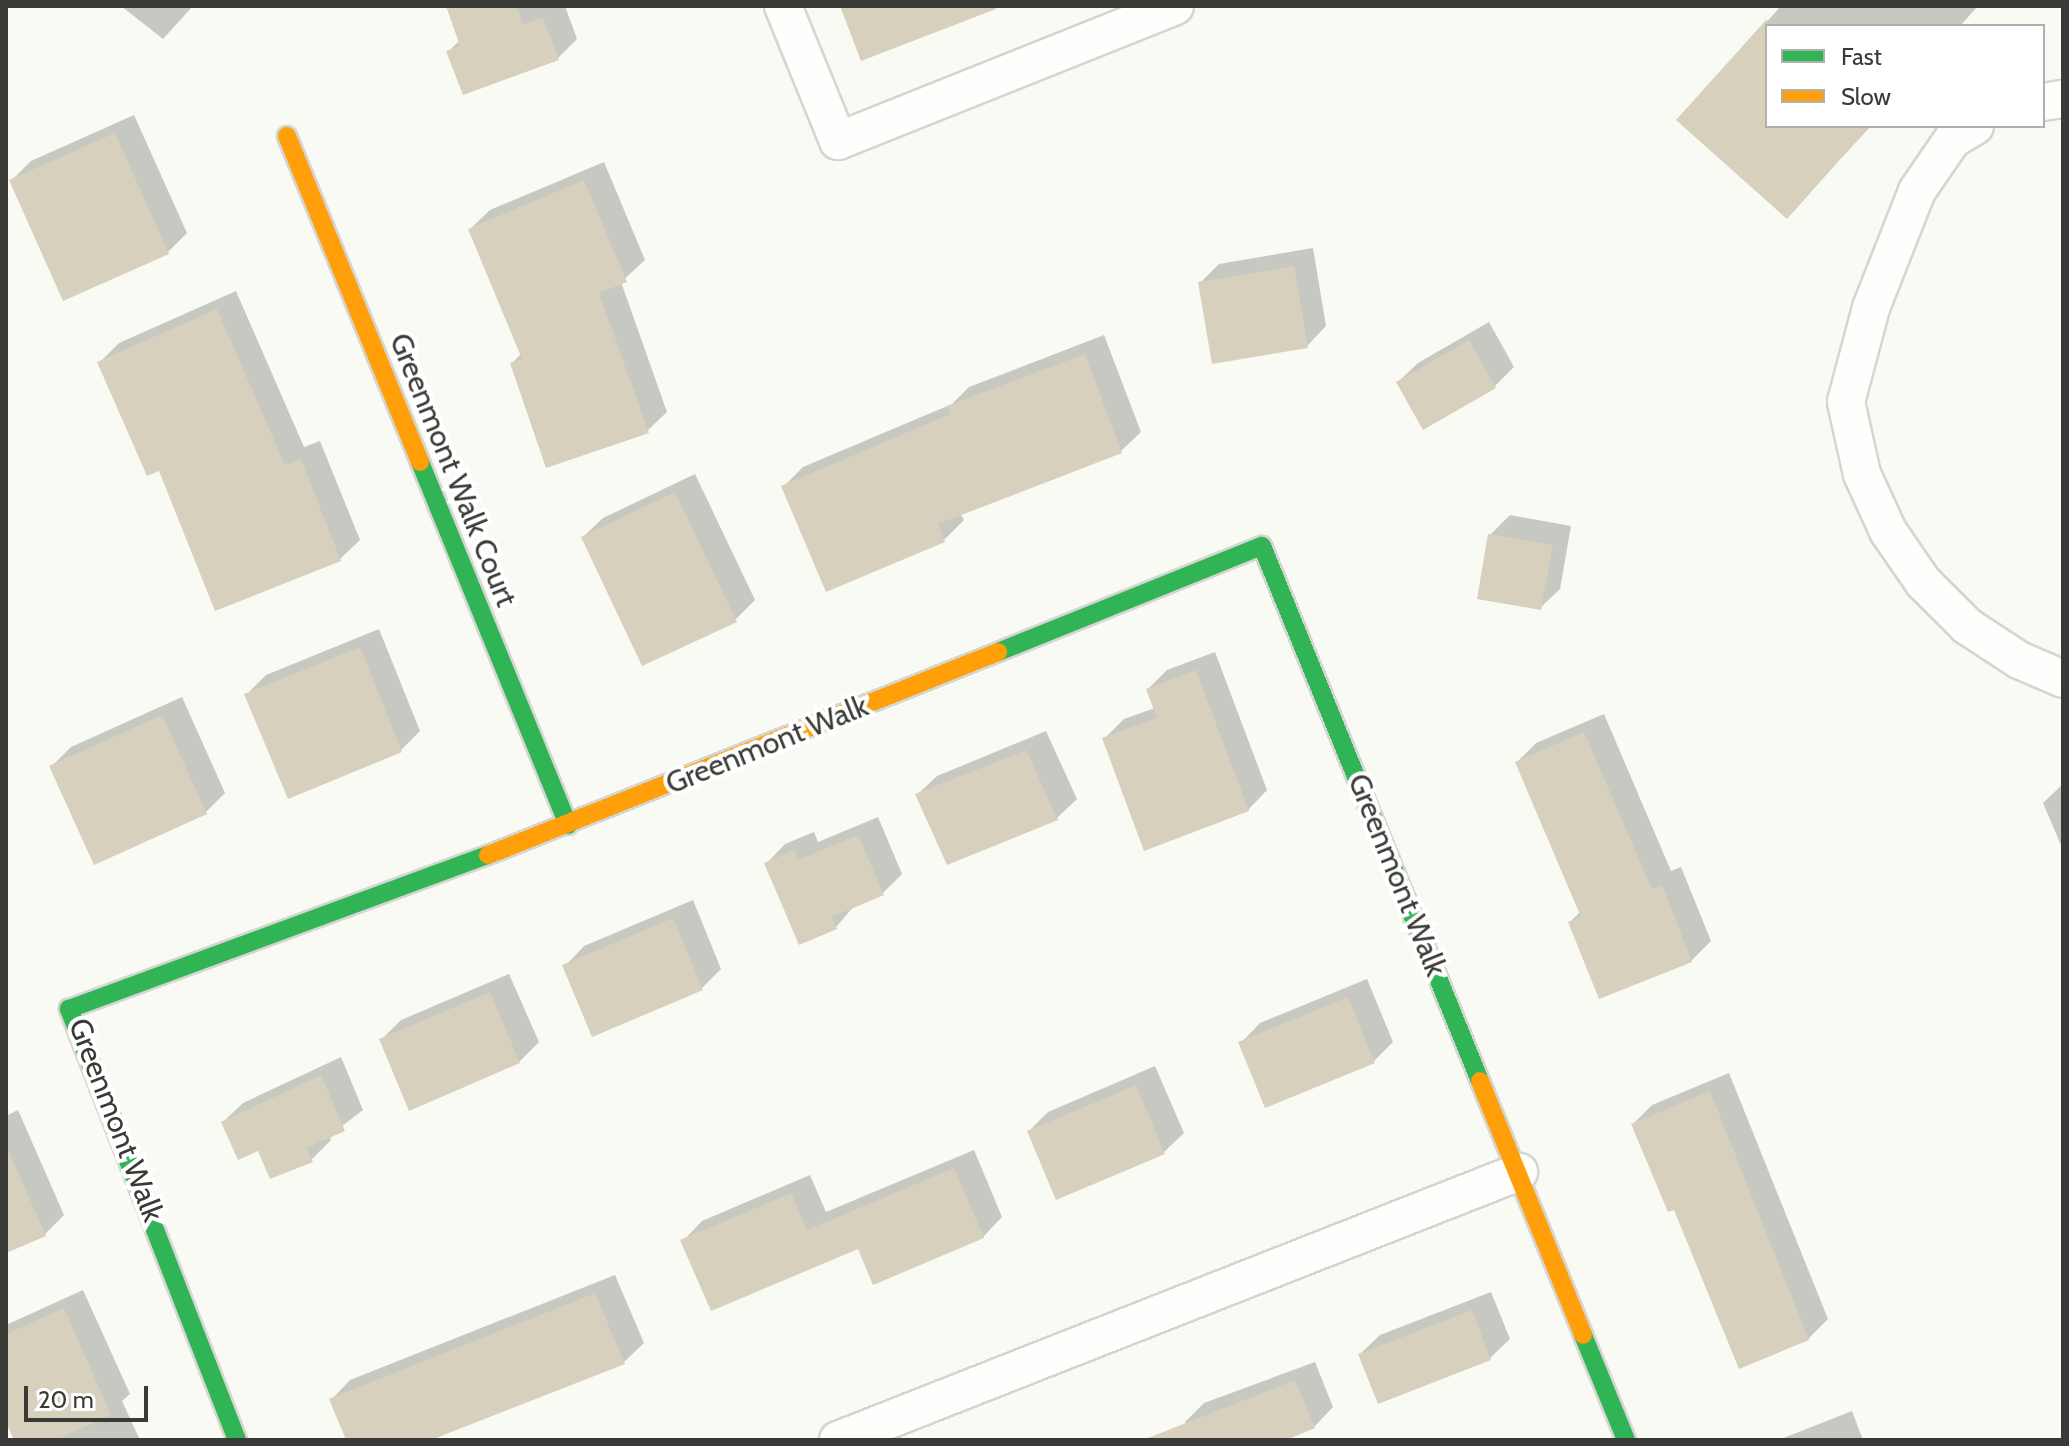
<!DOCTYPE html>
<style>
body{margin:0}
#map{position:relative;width:2069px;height:1446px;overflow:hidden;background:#f9faf3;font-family:Cabin,sans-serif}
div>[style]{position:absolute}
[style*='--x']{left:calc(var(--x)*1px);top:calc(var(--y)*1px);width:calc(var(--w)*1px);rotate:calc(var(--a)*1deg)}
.shadow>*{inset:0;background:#0003}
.building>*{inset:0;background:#d6d0bd}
.roads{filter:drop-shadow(2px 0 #d5d6d1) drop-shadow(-2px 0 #d5d6d1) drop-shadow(0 2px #d5d6d1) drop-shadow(0 -2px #d5d6d1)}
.street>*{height:36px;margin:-18px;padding:0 18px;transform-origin:18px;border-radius:18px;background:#fefefd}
.fast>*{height:18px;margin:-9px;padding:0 9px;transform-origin:9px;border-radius:9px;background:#30b455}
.slow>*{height:18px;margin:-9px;padding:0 9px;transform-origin:9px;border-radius:9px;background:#ff9f0a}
span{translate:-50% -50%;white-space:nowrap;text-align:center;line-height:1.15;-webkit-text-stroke:8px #fff;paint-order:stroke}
.street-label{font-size:30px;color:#393a35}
.frame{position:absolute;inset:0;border:8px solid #393a35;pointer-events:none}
.legend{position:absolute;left:1765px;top:24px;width:280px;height:104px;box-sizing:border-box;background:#fff;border:2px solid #b0b0ae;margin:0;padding:10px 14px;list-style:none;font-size:24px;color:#393a35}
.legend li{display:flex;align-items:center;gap:16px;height:40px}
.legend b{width:40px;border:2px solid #b0b0ae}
.scale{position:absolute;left:24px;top:1386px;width:124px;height:36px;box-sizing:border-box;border:4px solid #393a35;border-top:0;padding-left:10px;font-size:24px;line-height:28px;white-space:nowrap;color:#393a35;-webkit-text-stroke:6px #fff;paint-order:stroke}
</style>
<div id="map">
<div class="shadow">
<i style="clip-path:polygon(121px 6px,193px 6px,163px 39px)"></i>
<i style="clip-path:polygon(448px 6px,565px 6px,577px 39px,558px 58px,448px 52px,460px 40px)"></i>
<i style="clip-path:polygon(1781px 6px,1978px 6px,1960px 26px,1767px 26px,1767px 126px,1871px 126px,1787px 216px,1679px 120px)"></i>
<i style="clip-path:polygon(134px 115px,187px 233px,168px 252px,11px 181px,31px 161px)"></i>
<i style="clip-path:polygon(604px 162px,645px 260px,621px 282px,667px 412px,647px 431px,512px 363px,522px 353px,470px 229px,490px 210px)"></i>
<i style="clip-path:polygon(1313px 248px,1326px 326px,1307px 346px,1200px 283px,1219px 264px)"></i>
<i style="clip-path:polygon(236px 291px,304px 447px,320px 441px,360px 540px,340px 559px,160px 468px,99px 363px,119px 343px)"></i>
<i style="clip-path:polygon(1489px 322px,1514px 367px,1495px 386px,1424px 427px,1398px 382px,1418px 363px)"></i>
<i style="clip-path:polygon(1104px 335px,1141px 432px,1121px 451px,960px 513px,964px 520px,944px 540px,827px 589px,784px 486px,803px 467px,952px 404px,969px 387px)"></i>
<i style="clip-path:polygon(695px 474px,755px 600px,735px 620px,583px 537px,603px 518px)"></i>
<i style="clip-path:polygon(1510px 515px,1571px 526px,1560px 589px,1540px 608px,1490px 535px)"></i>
<i style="clip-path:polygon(379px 629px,420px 731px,401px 750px,247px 694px,266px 675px)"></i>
<i style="clip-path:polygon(1215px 652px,1267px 790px,1248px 810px,1104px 739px,1124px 719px,1155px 708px,1148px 689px,1167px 670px)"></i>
<i style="clip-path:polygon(182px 697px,225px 793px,206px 812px,52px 766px,71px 747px)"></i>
<i style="clip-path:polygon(1604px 714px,1671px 871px,1681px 867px,1711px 941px,1691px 961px,1570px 922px,1581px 911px,1517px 762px,1536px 743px)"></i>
<i style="clip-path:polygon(1046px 731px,1077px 799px,1057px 818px,948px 863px,917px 795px,937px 776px)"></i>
<i style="clip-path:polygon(2063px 784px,2063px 850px,2043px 803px)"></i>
<i style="clip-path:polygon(878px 817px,902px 874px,883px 893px,854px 906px,836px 927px,766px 864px,785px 844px,814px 832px,818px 842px)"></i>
<i style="clip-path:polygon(693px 900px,721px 969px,702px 988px,565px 966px,584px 946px)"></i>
<i style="clip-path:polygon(509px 974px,539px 1042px,519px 1062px,381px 1040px,401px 1020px)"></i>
<i style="clip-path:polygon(1367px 979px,1393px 1042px,1374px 1061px,1241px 1043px,1260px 1023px)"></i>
<i style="clip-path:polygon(341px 1057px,363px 1110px,329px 1136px,331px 1140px,311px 1160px,259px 1149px,223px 1122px,243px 1103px)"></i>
<i style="clip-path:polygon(1155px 1066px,1184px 1133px,1164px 1152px,1057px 1198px,1029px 1131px,1048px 1112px)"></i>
<i style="clip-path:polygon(1729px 1073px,1828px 1319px,1808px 1339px,1675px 1207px,1633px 1124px,1652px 1105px)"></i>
<i style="clip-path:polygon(18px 1110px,64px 1215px,45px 1234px,6px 1251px,6px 1116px)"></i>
<i style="clip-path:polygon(974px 1150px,1002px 1217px,983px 1237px,859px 1246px,683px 1241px,702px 1221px,810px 1175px,826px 1212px)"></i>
<i style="clip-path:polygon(615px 1275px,644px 1343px,624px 1362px,430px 1440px,348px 1440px,331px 1400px,350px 1380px)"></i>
<i style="clip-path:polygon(83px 1290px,130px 1394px,122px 1401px,140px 1440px,16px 1440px,6px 1417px,6px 1325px)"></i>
<i style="clip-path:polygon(1491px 1292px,1510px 1339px,1490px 1358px,1360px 1354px,1380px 1335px)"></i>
<i style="clip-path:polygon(1315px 1362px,1333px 1407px,1314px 1427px,1281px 1440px,1191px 1440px,1185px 1422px,1204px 1403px)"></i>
<i style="clip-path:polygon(1852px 1411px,1863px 1440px,1781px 1440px,1781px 1439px)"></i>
</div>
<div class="building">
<i style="clip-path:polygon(446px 6px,517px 6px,523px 25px,543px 17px,559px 60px,463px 95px,446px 51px,460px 46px)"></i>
<i style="clip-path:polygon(840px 6px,996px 6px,996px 9px,861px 61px)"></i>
<i style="clip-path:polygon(1767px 19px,1767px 126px,1870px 126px,1787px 219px,1676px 120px)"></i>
<i style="clip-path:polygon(115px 133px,169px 254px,63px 301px,9px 180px)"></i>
<i style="clip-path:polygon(584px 180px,627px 282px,599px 293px,649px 433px,546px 468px,510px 363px,522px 359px,468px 229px)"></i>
<i style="clip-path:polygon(1294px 266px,1308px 348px,1212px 364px,1198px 282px)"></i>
<i style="clip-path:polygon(217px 309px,285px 465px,301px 459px,341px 561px,215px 611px,159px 471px,147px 476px,97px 362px)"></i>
<i style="clip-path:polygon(1469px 340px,1496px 388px,1423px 430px,1396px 382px)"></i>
<i style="clip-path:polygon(1085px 354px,1122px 453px,938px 524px,945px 542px,826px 592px,781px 486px,950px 414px,947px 406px)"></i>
<i style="clip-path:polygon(675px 492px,737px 622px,642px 666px,581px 537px)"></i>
<i style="clip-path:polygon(1488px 534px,1553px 545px,1541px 610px,1477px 599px)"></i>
<i style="clip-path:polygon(360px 647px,402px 752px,288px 799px,244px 694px)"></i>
<i style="clip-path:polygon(1196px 670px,1249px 811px,1144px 851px,1102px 738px,1157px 718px,1146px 689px)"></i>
<i style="clip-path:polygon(162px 715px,207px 814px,94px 865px,49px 766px)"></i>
<i style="clip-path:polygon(1584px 732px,1652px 889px,1662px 885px,1692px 962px,1599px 999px,1568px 922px,1581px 917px,1515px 762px)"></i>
<i style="clip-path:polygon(1026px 750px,1058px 820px,947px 865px,915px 794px)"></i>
<i style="clip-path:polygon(858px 835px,884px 895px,832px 917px,837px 929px,799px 945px,764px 863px,794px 850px,798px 860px)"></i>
<i style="clip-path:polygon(673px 918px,703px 990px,592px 1037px,562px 965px)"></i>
<i style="clip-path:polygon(490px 992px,520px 1063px,409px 1111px,379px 1039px)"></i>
<i style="clip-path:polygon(1348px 997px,1375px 1063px,1265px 1108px,1238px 1042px)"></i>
<i style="clip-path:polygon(321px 1075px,345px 1131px,306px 1148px,313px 1162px,270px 1179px,258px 1151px,238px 1160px,221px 1122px)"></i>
<i style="clip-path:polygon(1136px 1085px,1165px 1154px,1056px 1200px,1027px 1131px)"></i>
<i style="clip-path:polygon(1710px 1091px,1809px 1340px,1739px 1369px,1674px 1210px,1668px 1212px,1631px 1124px)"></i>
<i style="clip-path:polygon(6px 1145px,46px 1236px,6px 1253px)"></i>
<i style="clip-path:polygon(954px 1168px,984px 1238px,873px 1285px,858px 1249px,711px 1311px,680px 1240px,791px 1193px,807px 1230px)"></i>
<i style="clip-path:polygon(595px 1293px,625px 1364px,431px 1440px,346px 1440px,329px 1399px)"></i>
<i style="clip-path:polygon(64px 1308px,111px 1415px,55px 1440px,14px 1440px,6px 1422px,6px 1334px)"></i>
<i style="clip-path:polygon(1472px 1310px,1491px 1360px,1378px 1404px,1358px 1354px)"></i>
<i style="clip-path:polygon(1295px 1380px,1315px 1428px,1286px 1440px,1143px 1440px)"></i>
</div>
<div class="roads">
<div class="street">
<i style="--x:783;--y:6;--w:146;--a:67.8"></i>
<i style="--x:838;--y:141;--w:363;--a:-21.8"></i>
<i style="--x:2043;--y:102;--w:20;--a:-9"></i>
<i style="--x:1975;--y:126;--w:27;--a:149"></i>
<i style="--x:1952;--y:140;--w:62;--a:124.5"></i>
<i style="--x:1917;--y:191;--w:126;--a:111.5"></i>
<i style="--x:1871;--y:308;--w:97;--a:104.9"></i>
<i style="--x:1846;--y:402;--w:74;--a:77.5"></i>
<i style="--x:1862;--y:474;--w:63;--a:65.5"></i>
<i style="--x:1888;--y:531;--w:62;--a:55.5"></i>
<i style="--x:1923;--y:582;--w:62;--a:45"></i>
<i style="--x:1967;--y:626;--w:62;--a:33.2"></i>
<i style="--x:2019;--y:660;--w:48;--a:23.4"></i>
<i style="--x:838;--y:1440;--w:732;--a:-21.48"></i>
</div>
<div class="fast">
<i style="--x:420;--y:462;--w:392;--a:67.8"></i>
<i style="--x:998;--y:652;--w:284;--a:-21.9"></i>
<i style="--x:1262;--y:546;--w:578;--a:67.83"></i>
<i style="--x:1583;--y:1335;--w:113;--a:67.7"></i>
<i style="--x:237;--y:1440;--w:463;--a:-111.3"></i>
<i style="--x:69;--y:1009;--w:446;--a:-20.2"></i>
</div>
<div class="slow">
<i style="--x:287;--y:136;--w:352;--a:67.8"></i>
<i style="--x:488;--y:855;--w:549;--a:-21.7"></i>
<i style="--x:1480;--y:1081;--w:274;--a:67.9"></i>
</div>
</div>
<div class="street-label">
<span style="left:453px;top:470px;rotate:68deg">Greenmont Walk Court</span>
<span style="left:767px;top:745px;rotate:-22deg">Greenmont Walk</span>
<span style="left:1397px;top:875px;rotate:68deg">Greenmont Walk</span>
<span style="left:116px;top:1120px;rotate:69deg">Greenmont Walk</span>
</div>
<div class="frame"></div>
<ul class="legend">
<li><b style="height:10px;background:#30b455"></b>Fast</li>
<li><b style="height:10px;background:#ff9f0a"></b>Slow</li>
</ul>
<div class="scale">20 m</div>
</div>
